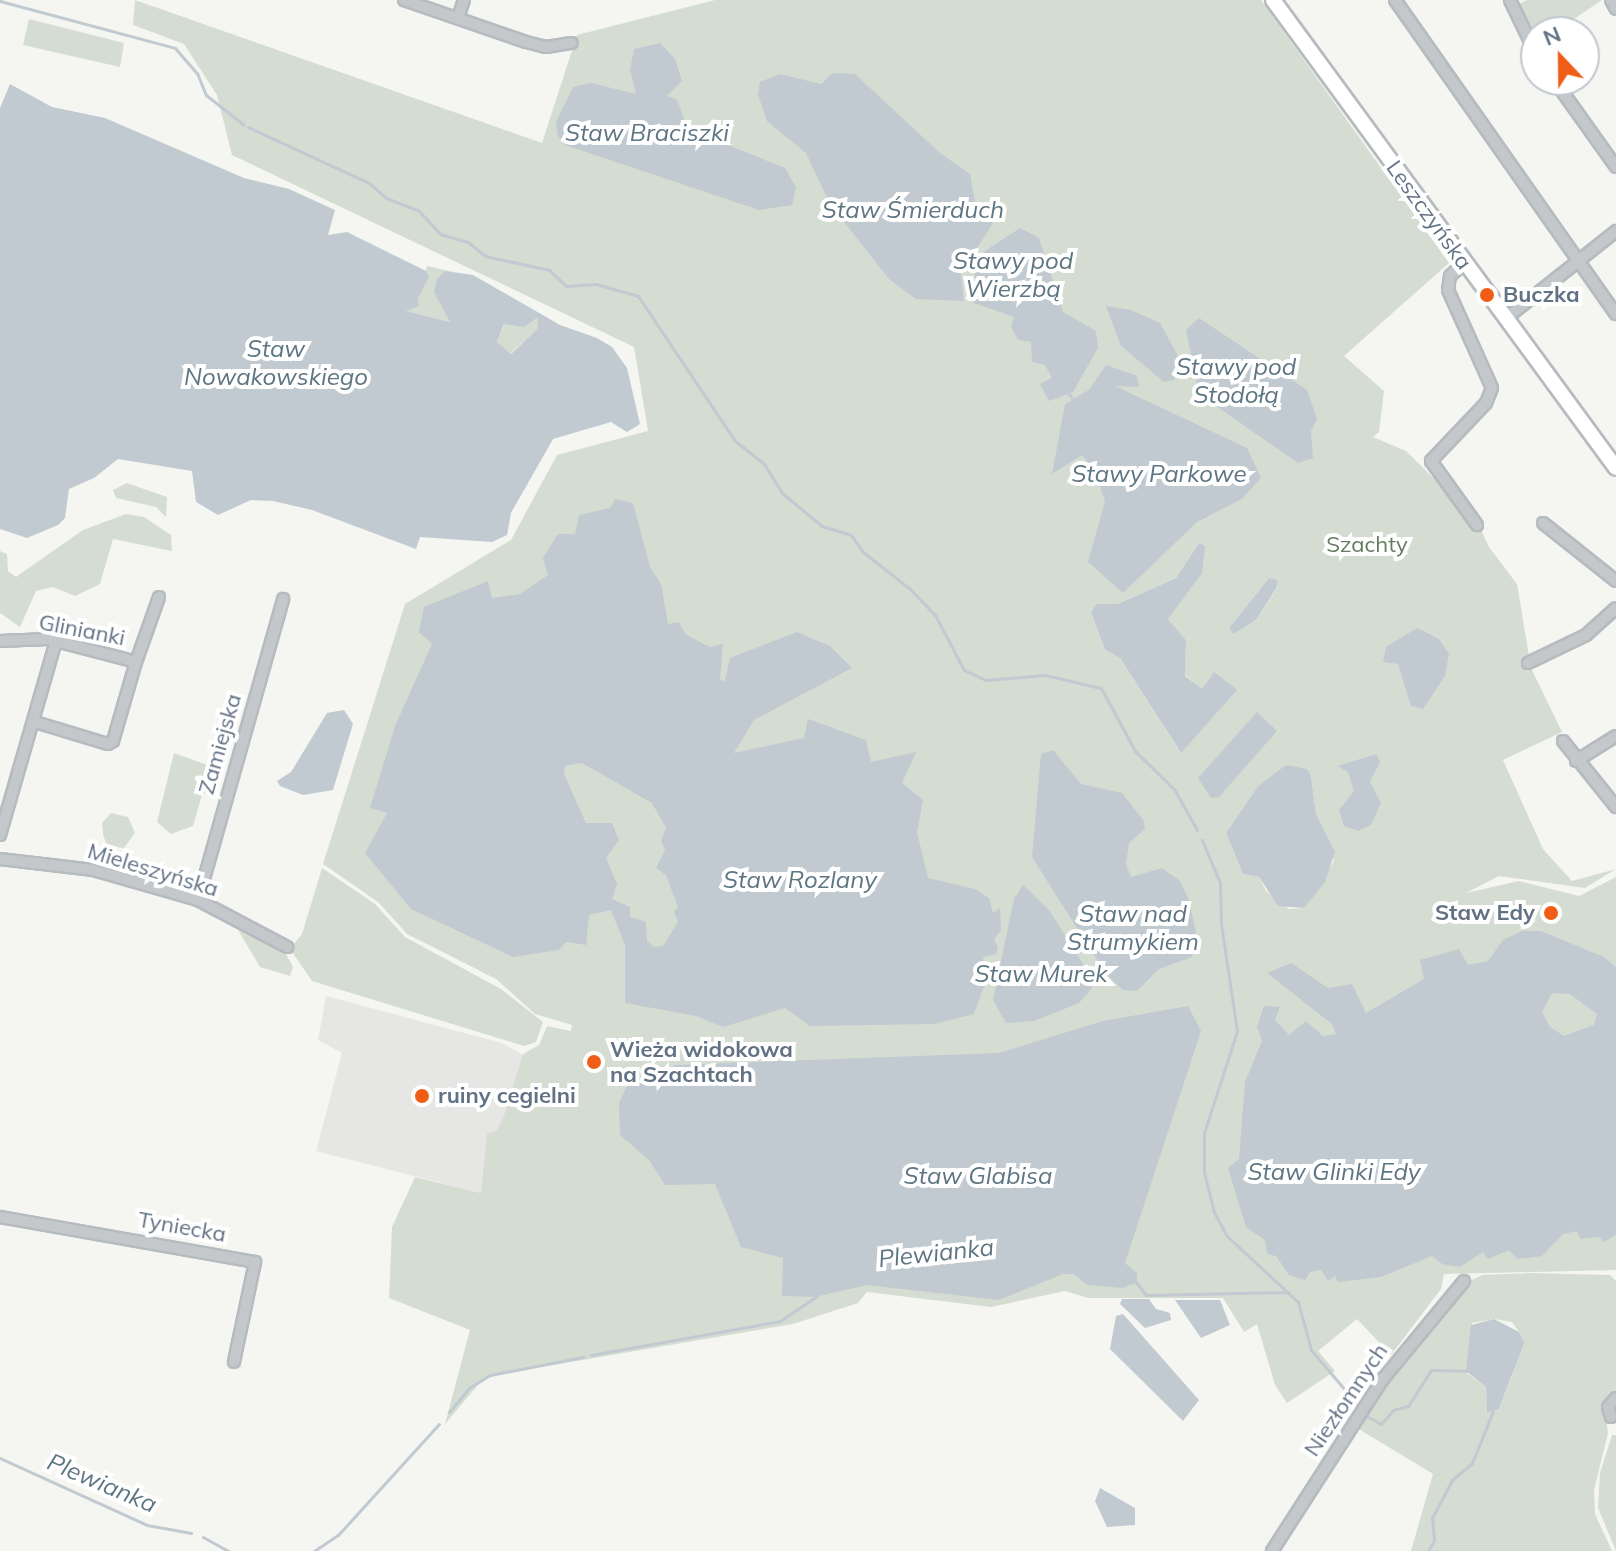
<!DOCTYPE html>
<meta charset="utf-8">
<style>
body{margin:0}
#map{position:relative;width:1616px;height:1551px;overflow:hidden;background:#f5f6f1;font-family:Mulish,sans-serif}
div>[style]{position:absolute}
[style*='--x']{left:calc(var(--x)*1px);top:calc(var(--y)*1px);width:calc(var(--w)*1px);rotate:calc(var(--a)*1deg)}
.built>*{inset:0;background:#e6e7e5}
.green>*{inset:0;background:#d5ddd2}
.water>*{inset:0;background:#c0cad0}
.stream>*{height:3px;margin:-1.5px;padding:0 1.5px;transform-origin:1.5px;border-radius:1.5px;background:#c0cad0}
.roads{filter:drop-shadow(2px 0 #b6bbc0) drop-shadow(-2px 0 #b6bbc0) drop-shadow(0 2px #b6bbc0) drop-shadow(0 -2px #b6bbc0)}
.street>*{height:10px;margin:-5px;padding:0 5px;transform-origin:5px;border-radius:5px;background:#c4c8cb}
.secondary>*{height:14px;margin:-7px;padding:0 7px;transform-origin:7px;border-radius:7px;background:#fff}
.dots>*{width:22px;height:22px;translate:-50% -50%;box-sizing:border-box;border:4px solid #fff;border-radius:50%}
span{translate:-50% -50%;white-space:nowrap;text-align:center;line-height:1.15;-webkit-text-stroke:8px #fff;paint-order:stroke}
.street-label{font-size:22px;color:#627285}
.poi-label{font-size:22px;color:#627285;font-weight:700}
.left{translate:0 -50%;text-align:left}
.right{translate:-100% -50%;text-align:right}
.park-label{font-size:22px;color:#647b61}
.water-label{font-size:24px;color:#5e7582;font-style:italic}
.north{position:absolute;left:1520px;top:16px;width:80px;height:80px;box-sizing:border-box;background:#fff;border:2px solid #c0c7ce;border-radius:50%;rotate:338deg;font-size:22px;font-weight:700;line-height:32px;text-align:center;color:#627285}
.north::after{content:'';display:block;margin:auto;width:28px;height:36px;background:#f05d17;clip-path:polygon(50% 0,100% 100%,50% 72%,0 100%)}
</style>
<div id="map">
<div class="built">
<i style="clip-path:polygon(326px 996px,502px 1043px,525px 1056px,481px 1193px,316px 1151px,342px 1053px,318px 1040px)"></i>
</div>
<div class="green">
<i style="clip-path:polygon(evenodd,135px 0,542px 143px,577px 35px,715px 0,1261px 0,1449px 263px,1344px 356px,1384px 391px,1379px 432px,1373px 437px,1406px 451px,1477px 521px,1489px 547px,1517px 584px,1531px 668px,1562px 732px,1503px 760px,1543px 849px,1572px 881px,1616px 869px,1585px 888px,1499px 876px,1466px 893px,1519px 881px,1579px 896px,1616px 877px,1616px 1270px,1444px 1274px,1441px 1289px,1391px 1355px,1357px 1319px,1318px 1351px,1335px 1371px,1287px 1403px,1275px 1385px,1257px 1324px,1244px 1332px,1223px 1298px,1088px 1298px,1065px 1291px,991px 1307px,867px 1292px,858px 1303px,793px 1324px,501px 1374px,482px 1380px,445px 1424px,470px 1330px,389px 1298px,392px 1227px,415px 1177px,481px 1193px,487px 1134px,497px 1130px,503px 1119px,523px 1054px,539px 1045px,547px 1026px,571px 1031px,572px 1025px,535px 1014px,496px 979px,407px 934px,378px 902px,323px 864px,405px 604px,511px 540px,557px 455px,648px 431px,634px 347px,232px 155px,217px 95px,184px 44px,133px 25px,135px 0,1199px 543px,1184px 596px,1168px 619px,1186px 640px,1185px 675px,1202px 690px,1214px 672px,1180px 752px,1120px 658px,1105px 650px,1091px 612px,1096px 604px,1118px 604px,1176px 578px,1199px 543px,135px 0,1269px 578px,1278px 580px,1276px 590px,1256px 620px,1233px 633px,1229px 628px,1269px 578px,135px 0,1287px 765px,1311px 776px,1316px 814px,1334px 861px,1304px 908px,1289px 909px,1266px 891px,1259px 877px,1243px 874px,1226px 833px,1258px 786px,1287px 765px)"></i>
<i style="clip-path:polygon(1527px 0,1602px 0,1555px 32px,1536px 32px,1536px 44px,1517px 5px)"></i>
<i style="clip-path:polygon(29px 19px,124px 43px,120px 67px,23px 45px)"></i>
<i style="clip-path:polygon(427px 266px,458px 273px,445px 271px,443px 306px,451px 322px,405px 311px,418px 298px)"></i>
<i style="clip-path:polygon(538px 317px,537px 329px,510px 354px,497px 342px,505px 323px)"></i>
<i style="clip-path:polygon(127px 483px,167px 497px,166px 517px,156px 507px,116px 498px,113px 490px)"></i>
<i style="clip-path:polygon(126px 514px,144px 517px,171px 535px,172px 551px,113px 539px,100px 584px,75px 596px,53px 587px,36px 591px,20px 627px,0 613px,0 551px,7px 554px,8px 571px,16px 577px,83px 530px)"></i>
<i style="clip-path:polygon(174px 753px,221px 770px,222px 775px,217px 788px,202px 795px,193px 826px,171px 834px,157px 822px)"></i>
<i style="clip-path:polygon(111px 813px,128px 817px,135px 833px,124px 848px,107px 846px,103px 834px,102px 823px)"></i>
<i style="clip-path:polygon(322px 868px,375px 904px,405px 937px,501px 989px,543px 1022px,536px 1042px,524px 1046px,312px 981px,290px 949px,302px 934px)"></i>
<i style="clip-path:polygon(238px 930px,286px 954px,293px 967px,290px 976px,260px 967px)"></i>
<i style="clip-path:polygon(evenodd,1530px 1273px,1610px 1275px,1616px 1281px,1616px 1395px,1605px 1413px,1608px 1433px,1594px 1490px,1595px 1514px,1612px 1551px,1411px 1551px,1433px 1474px,1357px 1428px,1404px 1357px,1468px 1282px,1482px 1275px,1530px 1273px,1494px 1319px,1512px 1322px,1519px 1332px,1513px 1373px,1499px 1409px,1487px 1413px,1486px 1387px,1467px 1373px,1472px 1323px,1494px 1319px)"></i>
<i style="clip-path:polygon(1612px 1435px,1616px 1435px,1616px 1551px,1598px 1508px,1600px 1473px)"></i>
</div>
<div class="water">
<i style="clip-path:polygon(660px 43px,675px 59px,682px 81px,667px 96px,677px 100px,688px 129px,785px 168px,796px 187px,792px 205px,759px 210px,565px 145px,558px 136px,556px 122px,573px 87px,591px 83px,636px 94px,630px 70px,634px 49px)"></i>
<i style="clip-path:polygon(833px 73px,855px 74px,940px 153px,970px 174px,975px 202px,993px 223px,961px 273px,964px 301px,916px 299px,889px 279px,830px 204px,806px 153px,767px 121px,758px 95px,760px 82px,780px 74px,821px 84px)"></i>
<i style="clip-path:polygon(evenodd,10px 84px,52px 107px,105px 118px,244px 178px,289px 189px,335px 210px,328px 235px,347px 232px,426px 271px,429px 277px,418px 298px,419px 306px,406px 311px,450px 322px,434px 292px,437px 279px,445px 271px,473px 275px,560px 325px,597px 338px,612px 347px,627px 368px,640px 424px,627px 432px,611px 422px,553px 439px,511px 513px,507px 535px,492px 542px,420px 537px,416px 549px,312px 510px,273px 501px,251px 500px,218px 515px,196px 502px,192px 471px,118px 459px,94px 478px,69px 489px,65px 518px,58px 525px,27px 538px,0 529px,0 108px,10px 84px,538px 317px,537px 329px,511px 354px,497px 342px,504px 324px,524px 327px,538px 317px)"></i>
<i style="clip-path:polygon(1020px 228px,1039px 238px,1063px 312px,1096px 331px,1098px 348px,1073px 392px,1049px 401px,1040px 384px,1052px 378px,1045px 365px,1032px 362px,1031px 342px,1018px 340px,1011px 327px,1014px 317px,974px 303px,975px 270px,985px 251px)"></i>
<i style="clip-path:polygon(1106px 306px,1131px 310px,1160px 323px,1178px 356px,1174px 380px,1164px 382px,1121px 346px)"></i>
<i style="clip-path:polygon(1199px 318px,1307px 390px,1317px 419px,1311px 431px,1313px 458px,1298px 463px,1199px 394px,1186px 330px)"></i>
<i style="clip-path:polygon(1106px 365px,1137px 376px,1139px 387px,1115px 386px,1247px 448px,1261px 478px,1242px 499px,1197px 522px,1123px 593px,1088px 562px,1105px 501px,1095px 473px,1082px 455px,1052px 474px,1065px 404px,1089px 390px)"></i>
<i style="clip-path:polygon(evenodd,615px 499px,633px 503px,650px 567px,661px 584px,668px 624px,679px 622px,685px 634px,710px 647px,723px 644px,720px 680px,725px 681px,730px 658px,797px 632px,830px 646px,852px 668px,754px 720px,734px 753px,804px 738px,808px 719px,866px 740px,871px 762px,916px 752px,902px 783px,923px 800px,917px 832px,928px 878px,975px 889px,989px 898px,993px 913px,1000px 908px,1001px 930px,994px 939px,998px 947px,996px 954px,983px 957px,987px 978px,974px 1014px,934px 1024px,810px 1026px,785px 1008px,723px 1027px,696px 1016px,625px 1003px,625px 945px,611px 910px,589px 915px,586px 945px,566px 942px,559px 950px,513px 957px,411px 909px,365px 853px,387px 813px,370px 808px,395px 726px,432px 644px,419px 632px,424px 607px,488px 581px,492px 598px,520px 594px,548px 575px,543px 558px,558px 534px,575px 534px,579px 515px,610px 508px,615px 499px,582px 763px,652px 803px,666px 828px,661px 841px,665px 850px,656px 868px,666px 875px,678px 907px,674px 912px,678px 922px,663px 946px,654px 947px,647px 941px,646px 922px,630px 917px,630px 907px,612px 899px,617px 884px,606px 858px,619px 840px,612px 823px,586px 823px,564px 774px,565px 766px,582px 763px)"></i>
<i style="clip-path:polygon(1199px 543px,1205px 546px,1202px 573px,1168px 619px,1186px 640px,1185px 676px,1202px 689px,1214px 672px,1237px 690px,1181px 753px,1120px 658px,1105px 650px,1091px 612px,1096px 604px,1118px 604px,1176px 578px)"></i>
<i style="clip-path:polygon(1269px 578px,1278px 580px,1276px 589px,1256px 620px,1233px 634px,1229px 628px)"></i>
<i style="clip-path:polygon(1417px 628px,1439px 639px,1449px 654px,1445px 676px,1423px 709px,1411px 706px,1398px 664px,1383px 662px,1386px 647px)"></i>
<i style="clip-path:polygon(344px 710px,353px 724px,333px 790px,303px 795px,280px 786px,277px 781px,291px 772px,327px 713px)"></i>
<i style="clip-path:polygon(1257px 712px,1277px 731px,1219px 797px,1211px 798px,1198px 778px)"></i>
<i style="clip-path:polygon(1053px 750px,1081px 784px,1122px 793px,1144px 821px,1145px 829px,1129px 843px,1126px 864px,1131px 877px,1162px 868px,1180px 881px,1189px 900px,1196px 933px,1192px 957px,1159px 969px,1137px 991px,1123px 990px,1106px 974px,1032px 857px,1041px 754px)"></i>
<i style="clip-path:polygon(1376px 754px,1380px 762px,1370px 782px,1381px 803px,1371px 825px,1358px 831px,1344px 826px,1339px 810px,1354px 791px,1348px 772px,1338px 766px)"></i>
<i style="clip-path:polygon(1286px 765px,1307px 769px,1311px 776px,1316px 814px,1335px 852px,1325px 882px,1304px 908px,1278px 906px,1259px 877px,1243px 874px,1226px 833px,1258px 786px)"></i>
<i style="clip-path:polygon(1023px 885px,1049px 910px,1090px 975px,1092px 988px,1079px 1003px,1034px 1021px,1006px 1023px,993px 1000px,1014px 899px)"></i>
<i style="clip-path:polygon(evenodd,1522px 931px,1541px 931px,1604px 957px,1616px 967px,1616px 1235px,1604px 1242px,1599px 1237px,1580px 1239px,1577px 1231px,1563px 1234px,1542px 1256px,1517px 1259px,1509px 1250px,1488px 1259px,1483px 1252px,1460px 1267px,1442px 1264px,1432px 1256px,1381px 1277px,1338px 1282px,1335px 1276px,1328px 1281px,1321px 1270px,1310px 1272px,1305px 1280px,1289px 1275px,1276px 1256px,1267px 1254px,1265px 1240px,1246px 1227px,1228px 1168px,1239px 1159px,1245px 1082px,1262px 1041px,1257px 1027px,1264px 1006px,1280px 1007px,1275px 1020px,1289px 1035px,1306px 1021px,1323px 1036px,1336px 1034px,1332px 1024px,1267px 973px,1291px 963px,1328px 988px,1352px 984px,1366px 1013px,1424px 979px,1420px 960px,1459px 949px,1468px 965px,1488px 961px,1503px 940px,1522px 931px,1552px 993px,1570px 994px,1597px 1014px,1594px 1025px,1564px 1036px,1550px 1027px,1542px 1012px,1552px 993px)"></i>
<i style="clip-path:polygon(1188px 1006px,1201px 1031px,1125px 1263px,1137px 1273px,1137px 1282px,1123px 1288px,1087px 1285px,1074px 1274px,1063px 1274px,999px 1300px,867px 1285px,815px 1297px,782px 1296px,783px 1258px,741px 1247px,715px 1184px,665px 1185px,649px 1160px,620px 1135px,619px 1103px,627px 1086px,676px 1065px,999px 1053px,1103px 1021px)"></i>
<i style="clip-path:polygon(1122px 1299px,1149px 1299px,1156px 1309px,1170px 1313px,1171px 1320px,1145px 1328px,1120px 1304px)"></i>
<i style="clip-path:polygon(1175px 1300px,1220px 1300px,1230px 1325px,1201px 1338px)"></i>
<i style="clip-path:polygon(1123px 1314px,1199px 1400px,1183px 1421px,1110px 1349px,1116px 1316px)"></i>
<i style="clip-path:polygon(1494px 1319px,1519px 1332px,1524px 1343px,1499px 1409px,1487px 1413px,1486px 1387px,1466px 1371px,1471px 1325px)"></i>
<i style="clip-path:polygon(1100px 1488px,1135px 1508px,1135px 1525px,1107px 1527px,1095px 1501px)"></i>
</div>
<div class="stream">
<i style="--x:0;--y:1;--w:181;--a:15"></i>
<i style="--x:175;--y:48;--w:33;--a:49"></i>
<i style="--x:197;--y:73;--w:24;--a:68"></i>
<i style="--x:206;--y:95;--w:48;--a:38.3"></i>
<i style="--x:248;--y:127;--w:133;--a:24.8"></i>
<i style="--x:369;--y:183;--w:23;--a:41"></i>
<i style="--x:386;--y:198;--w:34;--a:21"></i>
<i style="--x:418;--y:210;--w:33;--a:47"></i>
<i style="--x:440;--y:234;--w:29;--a:16"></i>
<i style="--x:468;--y:242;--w:22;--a:39"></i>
<i style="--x:485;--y:256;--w:66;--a:12.3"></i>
<i style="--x:549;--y:270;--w:23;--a:43"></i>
<i style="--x:566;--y:286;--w:30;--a:-4"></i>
<i style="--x:596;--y:284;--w:44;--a:15.9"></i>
<i style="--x:638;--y:296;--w:174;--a:56.2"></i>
<i style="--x:735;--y:441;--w:37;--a:38"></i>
<i style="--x:764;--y:464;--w:34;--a:58"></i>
<i style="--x:782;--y:493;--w:52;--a:39.5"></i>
<i style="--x:822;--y:526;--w:30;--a:17"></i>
<i style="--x:851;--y:535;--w:21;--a:55"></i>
<i style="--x:863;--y:552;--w:60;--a:38.2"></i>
<i style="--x:910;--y:589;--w:36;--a:46"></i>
<i style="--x:935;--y:615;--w:62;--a:62.2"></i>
<i style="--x:964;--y:670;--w:23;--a:25"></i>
<i style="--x:985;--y:680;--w:60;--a:-4.8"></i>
<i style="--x:1045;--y:675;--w:57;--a:13.1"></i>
<i style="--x:1101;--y:688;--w:72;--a:61.6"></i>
<i style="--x:1135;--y:751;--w:54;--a:44.3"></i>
<i style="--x:1174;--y:789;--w:47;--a:60.7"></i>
<i style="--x:1069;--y:394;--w:7;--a:56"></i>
<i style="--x:1202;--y:840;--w:47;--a:67.3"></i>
<i style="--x:1220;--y:883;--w:41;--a:88.6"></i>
<i style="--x:1221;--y:924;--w:108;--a:81.5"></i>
<i style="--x:1237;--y:1031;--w:107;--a:107.9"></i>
<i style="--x:1204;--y:1133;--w:39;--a:90"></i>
<i style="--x:1204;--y:1172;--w:41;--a:76"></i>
<i style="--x:1214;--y:1212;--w:27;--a:62"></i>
<i style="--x:1227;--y:1236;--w:97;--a:42.9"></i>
<i style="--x:1298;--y:1302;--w:50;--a:74.8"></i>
<i style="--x:1311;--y:1350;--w:71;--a:49.6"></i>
<i style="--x:1135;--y:1281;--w:18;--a:52"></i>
<i style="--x:1146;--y:1295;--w:142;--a:-1.2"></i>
<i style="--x:591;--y:1355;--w:192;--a:-10.2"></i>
<i style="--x:780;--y:1321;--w:45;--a:-34"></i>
<i style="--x:449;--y:1412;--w:31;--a:-50"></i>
<i style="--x:469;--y:1388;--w:25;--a:-32"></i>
<i style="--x:490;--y:1375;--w:95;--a:-11"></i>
<i style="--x:1368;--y:1417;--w:15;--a:28"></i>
<i style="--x:1381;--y:1424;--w:18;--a:-49"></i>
<i style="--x:1393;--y:1410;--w:16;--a:-15"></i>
<i style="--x:1408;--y:1406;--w:43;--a:-57.4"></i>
<i style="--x:1431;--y:1370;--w:39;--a:1"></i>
<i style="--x:0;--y:1458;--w:162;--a:24.5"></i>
<i style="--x:147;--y:1525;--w:45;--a:10.3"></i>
<i style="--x:203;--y:1537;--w:29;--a:29"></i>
<i style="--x:314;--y:1551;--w:29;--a:-34"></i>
<i style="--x:338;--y:1535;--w:150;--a:-47.7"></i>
<i style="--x:1428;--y:1551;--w:13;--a:-61"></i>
<i style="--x:1434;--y:1540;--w:22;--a:-95"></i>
<i style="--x:1432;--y:1518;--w:43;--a:-62.2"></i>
<i style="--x:1452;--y:1480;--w:26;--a:-40"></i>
<i style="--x:1472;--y:1463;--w:56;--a:-68"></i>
</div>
<div class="roads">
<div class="street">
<i style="--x:404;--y:0;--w:129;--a:19"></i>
<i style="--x:526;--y:42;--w:21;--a:14"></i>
<i style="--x:546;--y:47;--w:26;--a:-9"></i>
<i style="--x:1395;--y:0;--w:384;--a:54.9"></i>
<i style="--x:1510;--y:0;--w:60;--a:64.3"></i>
<i style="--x:1611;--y:0;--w:10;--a:61"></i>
<i style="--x:458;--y:18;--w:19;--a:-72"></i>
<i style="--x:1554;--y:80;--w:107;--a:54.5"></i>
<i style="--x:1464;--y:263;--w:19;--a:137"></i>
<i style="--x:1450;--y:276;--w:14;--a:98"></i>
<i style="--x:1448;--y:290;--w:107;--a:65.8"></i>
<i style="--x:1492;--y:388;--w:16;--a:112"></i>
<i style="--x:1486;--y:403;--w:80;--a:133.5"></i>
<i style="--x:1431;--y:461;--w:79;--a:54.3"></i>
<i style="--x:1505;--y:319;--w:142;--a:-38.4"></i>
<i style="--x:1543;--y:523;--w:93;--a:38.5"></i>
<i style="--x:0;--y:641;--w:48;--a:-2.4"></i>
<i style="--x:48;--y:639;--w:91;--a:14.6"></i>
<i style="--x:136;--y:662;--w:69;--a:-70.5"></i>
<i style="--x:1528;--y:663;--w:64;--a:-25.8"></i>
<i style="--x:1586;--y:635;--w:40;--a:-42"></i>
<i style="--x:35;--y:722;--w:76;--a:16.8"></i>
<i style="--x:108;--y:744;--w:6;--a:-31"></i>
<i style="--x:113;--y:741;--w:82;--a:-73.8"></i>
<i style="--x:1563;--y:741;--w:85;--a:51.2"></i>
<i style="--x:1576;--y:761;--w:47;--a:-32"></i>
<i style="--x:0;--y:835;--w:202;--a:-73.9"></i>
<i style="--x:0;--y:859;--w:94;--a:6.7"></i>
<i style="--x:93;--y:870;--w:109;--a:15.9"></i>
<i style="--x:198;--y:900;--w:101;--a:27.8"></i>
<i style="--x:198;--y:900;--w:313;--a:-74.2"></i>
<i style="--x:0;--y:1217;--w:259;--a:10"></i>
<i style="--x:255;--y:1262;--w:102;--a:101.9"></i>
<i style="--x:1611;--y:1417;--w:10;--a:-107"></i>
<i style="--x:1608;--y:1407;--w:12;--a:-48"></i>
<i style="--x:1272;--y:1551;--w:205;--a:-57.2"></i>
<i style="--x:1383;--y:1379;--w:127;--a:-50.4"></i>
</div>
<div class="secondary">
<i style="--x:1273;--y:0;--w:580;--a:53.76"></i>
</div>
</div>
<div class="dots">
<i style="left:1487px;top:295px;background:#f05d17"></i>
<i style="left:1551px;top:913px;background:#f05d17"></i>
<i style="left:594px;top:1062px;background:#f05d17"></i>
<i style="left:422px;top:1096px;background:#f05d17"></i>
</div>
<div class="street-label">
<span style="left:1429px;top:215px;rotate:54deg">Leszczyńska</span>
<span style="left:82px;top:630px;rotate:11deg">Glinianki</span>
<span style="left:220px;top:744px;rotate:-74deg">Zamiejska</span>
<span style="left:153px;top:870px;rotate:17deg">Mieleszyńska</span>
<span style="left:182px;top:1227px;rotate:10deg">Tyniecka</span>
<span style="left:1346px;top:1400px;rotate:-56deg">Niezłomnych</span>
</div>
<div class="poi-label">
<span class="left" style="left:1503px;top:295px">Buczka</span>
<span class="right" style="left:1535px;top:913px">Staw Edy</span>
<span class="left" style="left:610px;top:1062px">Wieża widokowa<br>na Szachtach</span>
<span class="left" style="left:438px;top:1096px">ruiny cegielni</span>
</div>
<div class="park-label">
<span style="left:1367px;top:545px">Szachty</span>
</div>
<div class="water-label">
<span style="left:647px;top:133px">Staw Braciszki</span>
<span style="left:913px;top:210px">Staw Śmierduch</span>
<span style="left:1013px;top:275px">Stawy pod<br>Wierzbą</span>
<span style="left:276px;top:363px">Staw<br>Nowakowskiego</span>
<span style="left:1236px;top:381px">Stawy pod<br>Stodołą</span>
<span style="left:1159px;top:474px">Stawy Parkowe</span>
<span style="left:800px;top:880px">Staw Rozlany</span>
<span style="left:1133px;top:928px">Staw nad<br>Strumykiem</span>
<span style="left:1041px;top:974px">Staw Murek</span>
<span style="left:1334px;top:1172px">Staw Glinki Edy</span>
<span style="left:978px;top:1176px">Staw Glabisa</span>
<span style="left:936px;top:1253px;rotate:-6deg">Plewianka</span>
<span style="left:102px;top:1483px;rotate:23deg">Plewianka</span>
</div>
<div class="north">N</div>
</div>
